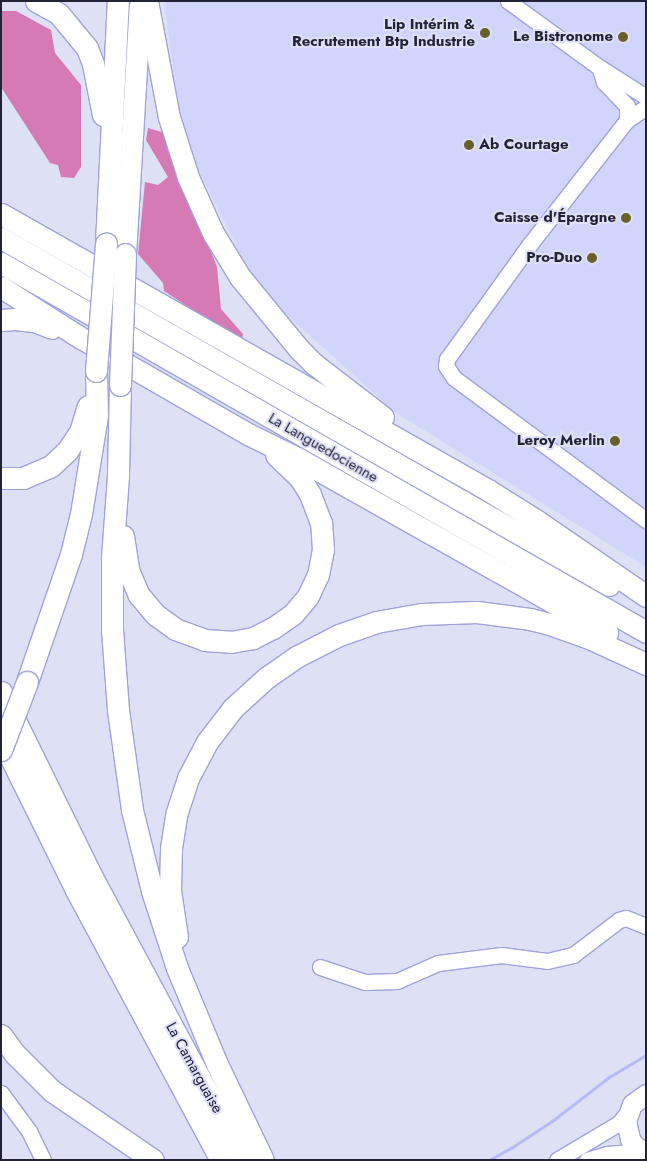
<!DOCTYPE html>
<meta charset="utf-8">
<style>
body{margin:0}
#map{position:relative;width:647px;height:1161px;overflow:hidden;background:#dee0f6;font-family:Jost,sans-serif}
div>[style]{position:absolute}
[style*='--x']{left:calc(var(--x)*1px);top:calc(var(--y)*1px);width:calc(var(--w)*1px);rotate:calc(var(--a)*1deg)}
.built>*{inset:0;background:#d2d5fb}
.forest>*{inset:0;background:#d57ab5}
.stream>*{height:3px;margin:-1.5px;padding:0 1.5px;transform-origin:1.5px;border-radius:1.5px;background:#b7bbf4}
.roads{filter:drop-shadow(1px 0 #a0a3d8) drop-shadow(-1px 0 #a0a3d8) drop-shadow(0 1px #a0a3d8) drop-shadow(0 -1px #a0a3d8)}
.minor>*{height:15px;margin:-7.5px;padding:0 7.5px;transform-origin:7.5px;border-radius:7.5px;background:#fff}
.major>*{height:19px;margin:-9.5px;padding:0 9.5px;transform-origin:9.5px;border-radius:9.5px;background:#fff}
.highway>*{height:21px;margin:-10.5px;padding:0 10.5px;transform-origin:10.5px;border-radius:10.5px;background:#fff}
.bridges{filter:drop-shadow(1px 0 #a0a3d8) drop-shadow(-1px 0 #a0a3d8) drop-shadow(0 1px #a0a3d8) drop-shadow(0 -1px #a0a3d8)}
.highway-bridge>*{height:21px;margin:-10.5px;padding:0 10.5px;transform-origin:10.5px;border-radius:10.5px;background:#fff}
.dots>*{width:14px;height:14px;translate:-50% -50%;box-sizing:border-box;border:2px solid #dee0f6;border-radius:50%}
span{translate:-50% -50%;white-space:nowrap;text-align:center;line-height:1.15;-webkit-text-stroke:4px #dee0f6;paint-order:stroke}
.poi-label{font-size:15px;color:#222337;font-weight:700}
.right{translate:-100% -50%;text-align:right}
.left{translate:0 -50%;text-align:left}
.street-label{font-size:15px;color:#222337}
.frame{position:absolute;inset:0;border:2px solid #222337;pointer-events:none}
</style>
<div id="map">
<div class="built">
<i style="clip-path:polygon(164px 1px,646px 1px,646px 567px,396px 413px,258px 289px,182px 137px)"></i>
</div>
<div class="forest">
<i style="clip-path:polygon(1px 11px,16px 11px,51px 30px,55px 53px,81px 85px,81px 167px,74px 178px,61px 177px,58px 165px,50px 163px,1px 87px)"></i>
<i style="clip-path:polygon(148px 128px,165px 133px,217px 267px,221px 309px,243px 334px,242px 339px,231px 335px,164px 291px,163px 283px,138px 254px,145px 182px,158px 185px,168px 177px,146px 140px)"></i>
</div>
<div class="stream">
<i style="--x:489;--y:1160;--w:25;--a:-29"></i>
<i style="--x:511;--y:1148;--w:49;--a:-33.4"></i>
<i style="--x:552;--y:1121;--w:72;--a:-37.7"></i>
<i style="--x:609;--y:1077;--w:43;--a:-30.7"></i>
</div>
<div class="roads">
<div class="minor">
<i style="--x:508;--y:1;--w:109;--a:36"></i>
<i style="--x:596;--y:65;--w:59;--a:32.6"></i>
<i style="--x:600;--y:69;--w:14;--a:73"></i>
<i style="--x:604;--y:82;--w:33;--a:46"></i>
<i style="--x:627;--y:106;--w:14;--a:90"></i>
<i style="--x:643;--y:109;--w:19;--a:145"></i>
<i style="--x:627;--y:120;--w:157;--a:128"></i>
<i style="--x:530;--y:244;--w:142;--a:125.8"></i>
<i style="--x:447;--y:359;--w:7;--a:98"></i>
<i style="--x:446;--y:366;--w:14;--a:56"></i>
<i style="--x:454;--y:378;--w:239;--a:36.5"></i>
<i style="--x:320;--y:967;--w:47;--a:18.4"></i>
<i style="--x:365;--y:982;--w:32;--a:-2"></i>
<i style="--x:397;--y:981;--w:45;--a:-23.7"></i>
<i style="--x:438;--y:963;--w:64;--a:-7.2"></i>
<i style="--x:501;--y:955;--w:46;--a:7.4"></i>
<i style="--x:547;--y:961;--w:27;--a:-13"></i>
<i style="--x:573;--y:955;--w:58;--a:-37.3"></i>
<i style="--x:619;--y:920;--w:7;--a:-16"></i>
<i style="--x:626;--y:918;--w:22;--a:22"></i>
<i style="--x:1;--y:1093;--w:47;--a:53.6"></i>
<i style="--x:29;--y:1131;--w:32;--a:64"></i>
<i style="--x:557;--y:1160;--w:72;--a:-30.8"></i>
<i style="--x:619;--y:1123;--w:14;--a:-51"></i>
<i style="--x:587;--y:1160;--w:21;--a:-17"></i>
<i style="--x:607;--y:1154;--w:36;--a:-5"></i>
</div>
<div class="major">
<i style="--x:646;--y:1094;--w:17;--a:144"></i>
<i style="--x:632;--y:1104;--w:18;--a:109"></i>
<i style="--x:626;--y:1121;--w:18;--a:77"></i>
<i style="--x:630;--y:1139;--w:9;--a:54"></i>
<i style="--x:635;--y:1146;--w:13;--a:29"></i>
</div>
<div class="highway">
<i style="--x:36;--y:1;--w:26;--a:29"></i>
<i style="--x:59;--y:14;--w:44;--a:50.5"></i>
<i style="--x:87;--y:48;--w:17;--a:69"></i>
<i style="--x:93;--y:64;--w:52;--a:78.9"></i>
<i style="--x:147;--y:1;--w:118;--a:79.3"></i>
<i style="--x:169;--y:117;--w:63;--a:72.4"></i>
<i style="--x:188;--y:177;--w:61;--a:65.9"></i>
<i style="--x:213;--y:233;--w:52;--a:58.5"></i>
<i style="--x:240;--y:277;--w:93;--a:50.7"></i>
<i style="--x:299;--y:349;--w:21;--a:45"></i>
<i style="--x:314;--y:364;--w:87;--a:37.5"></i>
<i style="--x:1;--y:214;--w:560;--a:29.54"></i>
<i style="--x:488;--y:490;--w:58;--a:32.3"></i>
<i style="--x:537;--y:521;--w:132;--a:34.5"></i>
<i style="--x:1;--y:238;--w:700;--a:29.71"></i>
<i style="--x:106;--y:243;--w:242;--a:-87.2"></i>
<i style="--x:125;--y:254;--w:249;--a:-86.6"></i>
<i style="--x:1;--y:263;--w:743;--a:29.77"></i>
<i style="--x:1;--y:287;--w:95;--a:32.5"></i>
<i style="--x:81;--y:338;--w:193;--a:29.9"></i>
<i style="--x:248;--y:434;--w:55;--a:26.1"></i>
<i style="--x:297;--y:458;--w:356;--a:29.4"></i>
<i style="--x:1;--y:320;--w:13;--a:-4"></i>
<i style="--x:14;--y:319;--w:20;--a:6"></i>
<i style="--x:34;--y:321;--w:19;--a:21"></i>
<i style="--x:120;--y:385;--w:91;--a:91.3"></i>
<i style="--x:118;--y:476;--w:81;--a:94.2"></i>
<i style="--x:112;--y:557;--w:73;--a:90"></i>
<i style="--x:112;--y:630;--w:80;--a:85.7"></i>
<i style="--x:118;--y:710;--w:101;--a:82"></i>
<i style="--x:132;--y:810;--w:83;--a:76.1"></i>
<i style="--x:152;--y:891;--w:81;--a:72"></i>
<i style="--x:177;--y:968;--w:104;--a:67.4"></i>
<i style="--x:217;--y:1064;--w:106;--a:64.4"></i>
<i style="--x:1;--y:478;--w:22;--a:0"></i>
<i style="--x:23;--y:478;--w:30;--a:-23"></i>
<i style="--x:51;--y:466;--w:22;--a:-43"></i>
<i style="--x:67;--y:451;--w:23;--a:-56"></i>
<i style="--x:80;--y:432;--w:27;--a:-73"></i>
<i style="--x:123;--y:536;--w:36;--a:81"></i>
<i style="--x:129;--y:572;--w:25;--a:67"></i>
<i style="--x:139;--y:595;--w:26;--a:50"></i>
<i style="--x:156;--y:615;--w:24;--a:36"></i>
<i style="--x:175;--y:629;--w:32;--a:20"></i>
<i style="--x:205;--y:640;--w:26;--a:4"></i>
<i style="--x:231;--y:642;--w:22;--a:-10"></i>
<i style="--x:253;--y:638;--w:22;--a:-27"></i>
<i style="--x:273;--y:628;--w:24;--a:-35"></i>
<i style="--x:293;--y:614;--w:23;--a:-50"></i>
<i style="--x:308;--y:596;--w:23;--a:-65"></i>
<i style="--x:318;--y:575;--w:26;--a:-79"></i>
<i style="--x:323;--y:549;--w:26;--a:-94"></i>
<i style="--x:321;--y:523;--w:31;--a:-111"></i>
<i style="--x:310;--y:494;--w:19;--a:-122"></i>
<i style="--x:300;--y:478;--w:33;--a:-136"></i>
<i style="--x:27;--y:682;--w:135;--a:-71"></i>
<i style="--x:71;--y:554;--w:41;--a:-76"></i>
<i style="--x:81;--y:514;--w:100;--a:-80.8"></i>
<i style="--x:97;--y:415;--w:44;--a:-91.3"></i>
<i style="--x:1;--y:692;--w:206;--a:63.8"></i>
<i style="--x:92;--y:877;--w:321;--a:61.8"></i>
<i style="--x:1;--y:738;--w:167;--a:63.7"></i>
<i style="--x:75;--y:888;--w:309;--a:61.8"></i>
<i style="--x:177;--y:937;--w:48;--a:-98.5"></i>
<i style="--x:170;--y:890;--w:42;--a:-88.6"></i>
<i style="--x:171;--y:848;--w:36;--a:-81"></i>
<i style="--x:177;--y:812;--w:36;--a:-72"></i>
<i style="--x:188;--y:778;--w:41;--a:-62.2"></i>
<i style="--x:207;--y:742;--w:43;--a:-52.6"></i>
<i style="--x:233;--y:708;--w:45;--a:-42.3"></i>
<i style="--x:266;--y:678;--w:37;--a:-35"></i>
<i style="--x:296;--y:657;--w:48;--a:-27.1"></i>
<i style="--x:339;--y:635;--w:39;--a:-19"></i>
<i style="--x:376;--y:622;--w:47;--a:-9.9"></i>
<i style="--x:422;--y:614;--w:55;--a:-2.1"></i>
<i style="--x:477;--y:612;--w:53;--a:7.5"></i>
<i style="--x:530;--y:619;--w:21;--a:14"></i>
<i style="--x:550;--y:624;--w:41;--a:19.7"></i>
<i style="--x:589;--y:638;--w:63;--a:24.5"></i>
<i style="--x:1;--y:1035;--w:24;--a:54"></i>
<i style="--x:15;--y:1054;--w:52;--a:45"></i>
<i style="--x:52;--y:1091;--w:122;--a:34.3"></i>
</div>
</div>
<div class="bridges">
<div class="highway-bridge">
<i style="--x:96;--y:371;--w:128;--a:-85.5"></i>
<i style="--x:120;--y:385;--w:131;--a:-87.8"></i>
<i style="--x:1;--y:750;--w:73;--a:-69.1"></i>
</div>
</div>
<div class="dots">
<i style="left:485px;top:33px;background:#67602d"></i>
<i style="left:623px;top:37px;background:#67602d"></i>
<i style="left:469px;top:145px;background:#67602d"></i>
<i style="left:626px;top:218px;background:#67602d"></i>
<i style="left:592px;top:258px;background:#67602d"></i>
<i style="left:615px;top:441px;background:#67602d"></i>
</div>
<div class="poi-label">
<span class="right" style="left:475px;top:33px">Lip Intérim &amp;<br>Recrutement Btp Industrie</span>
<span class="right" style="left:613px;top:37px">Le Bistronome</span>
<span class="left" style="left:479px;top:145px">Ab Courtage</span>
<span class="right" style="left:616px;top:218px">Caisse d'Épargne</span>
<span class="right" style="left:582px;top:258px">Pro-Duo</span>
<span class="right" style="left:605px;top:441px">Leroy Merlin</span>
</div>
<div class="street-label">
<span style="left:323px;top:448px;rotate:30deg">La Languedocienne</span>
<span style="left:194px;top:1068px;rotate:61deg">La Camarguaise</span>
</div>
<div class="frame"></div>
</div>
